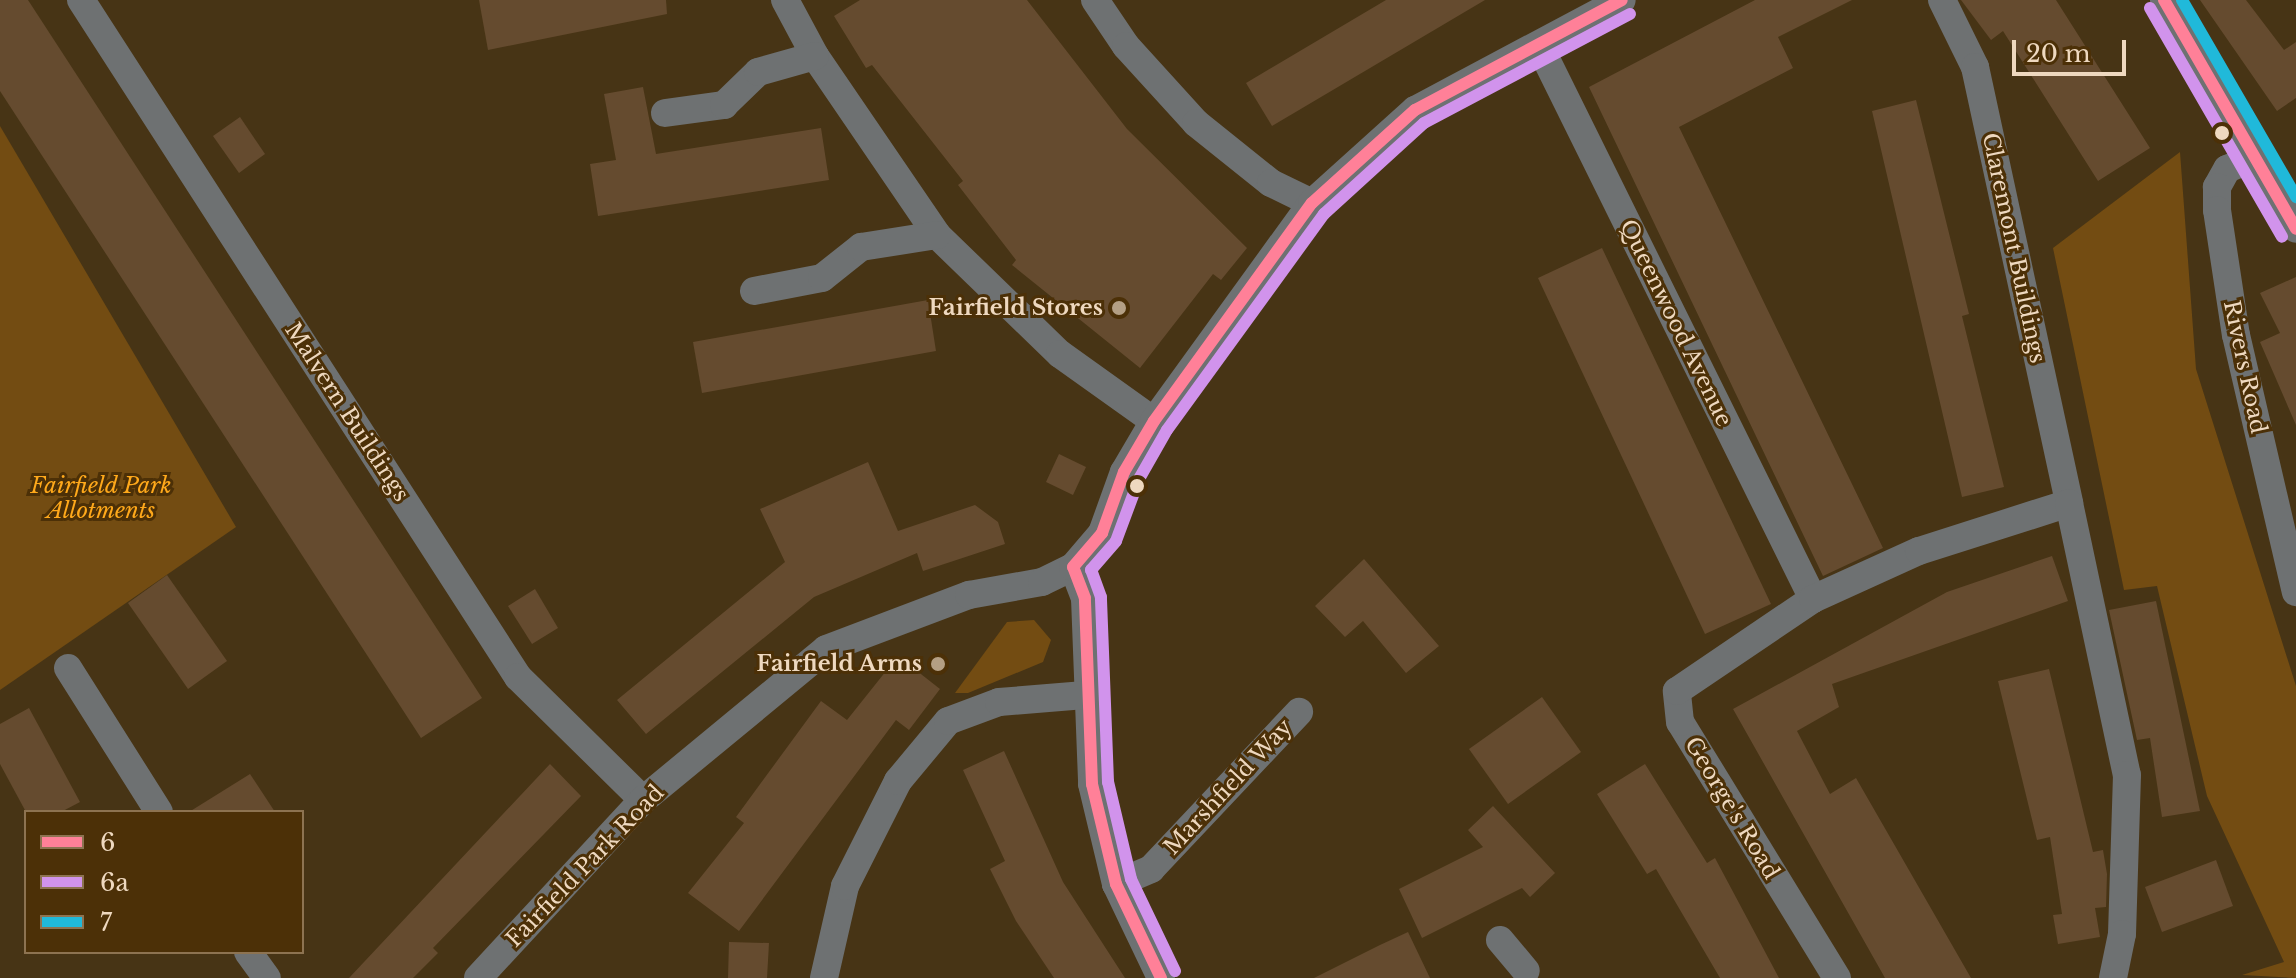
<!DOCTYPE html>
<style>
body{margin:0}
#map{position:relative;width:2296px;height:978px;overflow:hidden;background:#473415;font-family:"Libre Baskerville",serif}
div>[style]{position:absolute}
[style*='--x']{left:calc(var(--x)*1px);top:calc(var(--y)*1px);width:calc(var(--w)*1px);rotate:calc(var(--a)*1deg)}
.green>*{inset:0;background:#734c12}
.building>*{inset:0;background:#654b2f}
.minor>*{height:28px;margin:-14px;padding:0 14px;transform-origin:14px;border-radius:14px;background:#6e7172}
.bus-1>*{height:12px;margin:-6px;padding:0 6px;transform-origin:6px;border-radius:6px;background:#ff8098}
.bus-2>*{height:12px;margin:-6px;padding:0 6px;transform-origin:6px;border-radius:6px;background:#d193ec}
.bus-3>*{height:12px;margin:-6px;padding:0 6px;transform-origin:6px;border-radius:6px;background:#20b9da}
.dots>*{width:22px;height:22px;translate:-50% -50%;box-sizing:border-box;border:4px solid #4c3007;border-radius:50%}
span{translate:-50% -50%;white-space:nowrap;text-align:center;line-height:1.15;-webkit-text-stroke:6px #4c3007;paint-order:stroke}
.street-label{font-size:22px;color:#eed8bf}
.poi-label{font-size:22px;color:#eed8bf;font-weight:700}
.right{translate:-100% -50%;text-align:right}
.park-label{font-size:22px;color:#ffa91b;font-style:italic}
.legend{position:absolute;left:24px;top:810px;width:280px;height:144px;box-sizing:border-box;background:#4c3007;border:2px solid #8d7351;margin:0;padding:10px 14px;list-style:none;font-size:24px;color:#eed8bf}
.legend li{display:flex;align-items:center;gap:16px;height:40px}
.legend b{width:40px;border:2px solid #8d7351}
.scale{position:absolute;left:2012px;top:40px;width:114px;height:36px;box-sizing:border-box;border:4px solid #eed8bf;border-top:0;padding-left:10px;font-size:24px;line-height:28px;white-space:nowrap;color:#eed8bf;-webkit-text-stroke:6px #4c3007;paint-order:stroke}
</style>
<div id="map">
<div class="green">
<i style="clip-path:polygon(0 126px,236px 527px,0 690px)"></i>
<i style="clip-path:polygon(2180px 152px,2196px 369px,2296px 686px,2296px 978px,2242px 975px,2284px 962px,2207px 796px,2157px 586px,2124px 590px,2053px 248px)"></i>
<i style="clip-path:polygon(1034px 620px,1051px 640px,1043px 662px,968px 693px,955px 693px,1007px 622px)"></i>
</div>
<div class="building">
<i style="clip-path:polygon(0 0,28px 0,482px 698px,421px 738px,0 91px)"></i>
<i style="clip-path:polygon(479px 0,666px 0,667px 14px,488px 50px)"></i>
<i style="clip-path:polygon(860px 0,1027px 0,1127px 129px,1247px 248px,1221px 280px,1213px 274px,1140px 368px,1012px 265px,1016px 260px,958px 185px,963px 181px,872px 65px,866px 68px,834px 16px)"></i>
<i style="clip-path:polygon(1386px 0,1485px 0,1272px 126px,1246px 83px)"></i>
<i style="clip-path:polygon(1755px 0,1852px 0,1778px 37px,1793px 68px,1679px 127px,1883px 548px,1823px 576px,1589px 87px)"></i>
<i style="clip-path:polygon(1961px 0,2056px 0,2150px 148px,2098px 181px,2003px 31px,1991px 40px)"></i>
<i style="clip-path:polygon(2200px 0,2246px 0,2284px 50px,2296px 42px,2296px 98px,2277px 111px)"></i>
<i style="clip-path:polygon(643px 87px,656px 154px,821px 128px,829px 180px,598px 216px,590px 164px,616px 160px,604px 94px)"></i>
<i style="clip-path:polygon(1916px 100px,1969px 314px,1962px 316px,2004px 487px,1962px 497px,1872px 111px)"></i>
<i style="clip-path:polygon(240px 117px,265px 154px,239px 173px,213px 136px)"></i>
<i style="clip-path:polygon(1602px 248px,1771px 604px,1705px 634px,1538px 278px)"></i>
<i style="clip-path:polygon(2296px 277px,2296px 425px,2260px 342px,2280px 333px,2260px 293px)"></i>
<i style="clip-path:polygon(928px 300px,936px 351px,702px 393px,693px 342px)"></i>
<i style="clip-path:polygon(1059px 454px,1086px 467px,1073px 495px,1046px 482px)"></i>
<i style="clip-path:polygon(868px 462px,898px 531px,975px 505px,998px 522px,1005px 544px,923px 571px,917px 553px,814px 597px,646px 734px,617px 700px,785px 562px,760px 509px)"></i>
<i style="clip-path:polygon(2052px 556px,2068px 601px,1832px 684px,1839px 707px,1797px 731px,1830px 794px,1856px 778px,1971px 978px,1885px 978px,1733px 709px,1947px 592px)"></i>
<i style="clip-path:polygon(1364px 559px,1439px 646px,1406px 673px,1363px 621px,1345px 637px,1315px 606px)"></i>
<i style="clip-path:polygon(167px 575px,227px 661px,188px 689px,128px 603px)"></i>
<i style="clip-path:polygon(535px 589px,558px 628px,532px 644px,508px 606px)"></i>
<i style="clip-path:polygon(2156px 601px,2200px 811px,2162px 817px,2150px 738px,2137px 740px,2109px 610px)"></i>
<i style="clip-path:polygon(898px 656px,940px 689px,909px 730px,896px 720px,739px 931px,688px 893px,744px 823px,736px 817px,821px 701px,847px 720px)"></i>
<i style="clip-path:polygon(2049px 669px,2093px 852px,2103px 850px,2107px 874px,2106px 907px,2095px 908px,2100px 937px,2058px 944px,2053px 915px,2062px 914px,2050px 837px,2037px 840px,1998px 681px)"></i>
<i style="clip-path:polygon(1542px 697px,1581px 752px,1508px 804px,1469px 749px)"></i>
<i style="clip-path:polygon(29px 708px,80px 802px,61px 812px,26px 812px,0 764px,0 724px)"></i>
<i style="clip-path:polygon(1004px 751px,1063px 882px,1125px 978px,1054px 978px,1016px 921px,990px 869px,1005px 861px,963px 770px)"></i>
<i style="clip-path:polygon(550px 764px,581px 796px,433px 948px,438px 953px,413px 978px,349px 978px)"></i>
<i style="clip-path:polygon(1645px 764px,1707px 863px,1715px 858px,1779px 978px,1720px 978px,1656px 869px,1647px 874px,1597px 794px)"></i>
<i style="clip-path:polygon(250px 774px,275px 812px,189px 812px)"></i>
<i style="clip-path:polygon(1493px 806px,1555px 873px,1530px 897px,1522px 888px,1422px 938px,1399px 889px,1483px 847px,1468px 830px)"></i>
<i style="clip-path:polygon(2216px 860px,2233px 906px,2162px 932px,2145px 887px)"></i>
<i style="clip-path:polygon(1408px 932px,1430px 978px,1314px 978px,1380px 945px)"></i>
<i style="clip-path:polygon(729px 942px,769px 943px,767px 978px,728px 978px)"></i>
</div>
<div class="minor">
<i style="--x:81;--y:0;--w:806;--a:57.16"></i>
<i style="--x:518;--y:677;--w:175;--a:44.5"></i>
<i style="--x:785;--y:0;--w:64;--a:61.8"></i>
<i style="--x:815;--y:56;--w:217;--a:55.7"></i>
<i style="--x:937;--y:235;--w:171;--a:44.1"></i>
<i style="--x:1060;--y:354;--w:115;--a:35.5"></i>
<i style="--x:1095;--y:0;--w:55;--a:56"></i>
<i style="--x:1126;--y:46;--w:104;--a:47.7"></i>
<i style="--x:1196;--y:123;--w:96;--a:38.7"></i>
<i style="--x:1271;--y:183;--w:46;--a:26"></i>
<i style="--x:1942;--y:0;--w:75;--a:63.8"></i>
<i style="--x:1975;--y:67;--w:446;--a:77.8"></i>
<i style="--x:2164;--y:0;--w:264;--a:60"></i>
<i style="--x:1540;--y:47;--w:616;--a:63.68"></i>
<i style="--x:665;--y:113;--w:60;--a:-7.7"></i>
<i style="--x:724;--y:105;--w:47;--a:-44.1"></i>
<i style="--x:758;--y:72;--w:59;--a:-15.7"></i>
<i style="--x:2253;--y:158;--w:28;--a:157"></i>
<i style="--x:2227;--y:169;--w:21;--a:119"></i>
<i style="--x:2217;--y:187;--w:23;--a:90"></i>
<i style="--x:2217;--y:210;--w:126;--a:81.4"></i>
<i style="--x:2236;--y:335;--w:264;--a:76.9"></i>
<i style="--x:754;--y:291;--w:69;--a:-10.8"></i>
<i style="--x:822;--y:278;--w:50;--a:-38.5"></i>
<i style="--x:861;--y:247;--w:77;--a:-9"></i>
<i style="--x:1073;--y:567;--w:33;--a:69"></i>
<i style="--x:1085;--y:598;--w:186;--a:87.8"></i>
<i style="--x:1092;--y:784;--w:103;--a:76.5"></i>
<i style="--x:1116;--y:884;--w:104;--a:64.4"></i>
<i style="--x:68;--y:668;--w:170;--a:57.7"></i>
<i style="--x:1116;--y:884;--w:38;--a:-23"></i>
<i style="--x:1151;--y:869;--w:216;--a:-46.7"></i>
<i style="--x:1500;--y:940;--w:40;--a:50"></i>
<i style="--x:248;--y:952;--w:32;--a:54"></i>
<i style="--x:478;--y:978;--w:243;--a:-47.2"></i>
<i style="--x:643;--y:800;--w:237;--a:-39.5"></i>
<i style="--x:826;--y:649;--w:153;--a:-20.7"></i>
<i style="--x:969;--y:595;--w:74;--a:-10.1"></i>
<i style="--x:1042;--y:582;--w:34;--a:-26"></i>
<i style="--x:1073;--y:567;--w:45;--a:-49.5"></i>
<i style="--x:1102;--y:533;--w:65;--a:-70.2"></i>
<i style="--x:1124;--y:472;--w:59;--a:-59.5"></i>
<i style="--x:1154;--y:421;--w:269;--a:-54.1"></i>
<i style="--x:1312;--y:203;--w:139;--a:-42.1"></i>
<i style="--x:1415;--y:110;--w:234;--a:-28"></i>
<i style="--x:824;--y:978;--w:94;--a:-77.1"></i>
<i style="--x:845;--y:886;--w:118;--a:-63.2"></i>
<i style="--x:898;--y:781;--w:78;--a:-50.2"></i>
<i style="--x:948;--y:721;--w:54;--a:-20.4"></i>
<i style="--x:999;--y:702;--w:86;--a:-4.7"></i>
<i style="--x:1837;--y:978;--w:300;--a:-121.5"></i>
<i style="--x:1680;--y:722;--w:31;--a:-96"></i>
<i style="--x:1677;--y:691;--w:164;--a:-34.1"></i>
<i style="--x:1813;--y:599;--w:116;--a:-24.4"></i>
<i style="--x:1919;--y:551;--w:157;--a:-17.7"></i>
<i style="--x:2069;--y:503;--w:278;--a:78"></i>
<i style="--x:2127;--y:775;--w:159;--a:91.8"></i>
<i style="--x:2122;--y:934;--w:45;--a:101.6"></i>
</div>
<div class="bus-1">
<i style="--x:2164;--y:0;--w:264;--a:60"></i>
<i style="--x:1161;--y:978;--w:104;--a:-115.6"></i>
<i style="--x:1116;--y:884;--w:103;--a:-103.5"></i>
<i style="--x:1092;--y:784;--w:186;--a:-92.2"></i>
<i style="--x:1085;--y:598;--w:33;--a:-111"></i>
<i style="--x:1073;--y:567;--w:45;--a:-49.5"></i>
<i style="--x:1102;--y:533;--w:65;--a:-70.2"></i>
<i style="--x:1124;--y:472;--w:59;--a:-59.5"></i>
<i style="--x:1154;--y:421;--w:269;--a:-54.1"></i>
<i style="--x:1312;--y:203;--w:139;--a:-42.1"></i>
<i style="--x:1415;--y:110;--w:234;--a:-28"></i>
</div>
<div class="bus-2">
<i style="--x:2150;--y:8;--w:264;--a:60"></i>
<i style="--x:1175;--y:971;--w:102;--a:-115.6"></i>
<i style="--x:1131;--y:879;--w:100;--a:-103.3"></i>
<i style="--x:1108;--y:782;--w:185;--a:-92.2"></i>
<i style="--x:1101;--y:597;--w:29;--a:-110"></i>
<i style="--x:1091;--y:570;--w:38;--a:-49"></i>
<i style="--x:1116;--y:541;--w:66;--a:-69.6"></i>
<i style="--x:1139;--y:479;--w:56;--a:-60.3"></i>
<i style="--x:1167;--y:430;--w:267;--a:-54"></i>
<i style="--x:1324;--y:214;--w:135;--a:-42.3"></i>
<i style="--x:1424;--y:123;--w:233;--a:-27.9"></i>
</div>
<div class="bus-3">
<i style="--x:2182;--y:0;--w:228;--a:59.9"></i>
</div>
<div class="dots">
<i style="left:2222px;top:133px;background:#eed8bf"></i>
<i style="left:1119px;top:308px;background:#b49f84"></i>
<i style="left:1137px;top:486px;background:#eed8bf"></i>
<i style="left:938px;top:664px;background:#b49f84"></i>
</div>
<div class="street-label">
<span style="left:2014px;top:248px;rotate:78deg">Claremont Buildings</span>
<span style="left:1676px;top:323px;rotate:64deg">Queenwood Avenue</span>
<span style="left:2245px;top:367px;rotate:78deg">Rivers Road</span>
<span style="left:347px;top:412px;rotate:57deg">Malvern Buildings</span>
<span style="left:1228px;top:787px;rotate:-47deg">Marshfield Way</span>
<span style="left:1732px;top:808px;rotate:59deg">George's Road</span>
<span style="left:585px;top:866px;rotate:-46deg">Fairfield Park Road</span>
</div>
<div class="poi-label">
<span class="right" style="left:1103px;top:308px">Fairfield Stores</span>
<span class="right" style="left:922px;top:664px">Fairfield Arms</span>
</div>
<div class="park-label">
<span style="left:101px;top:498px">Fairfield Park<br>Allotments</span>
</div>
<ul class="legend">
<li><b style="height:10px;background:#ff8098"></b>6</li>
<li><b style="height:10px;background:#d193ec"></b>6a</li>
<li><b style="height:10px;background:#20b9da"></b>7</li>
</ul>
<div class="scale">20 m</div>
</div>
